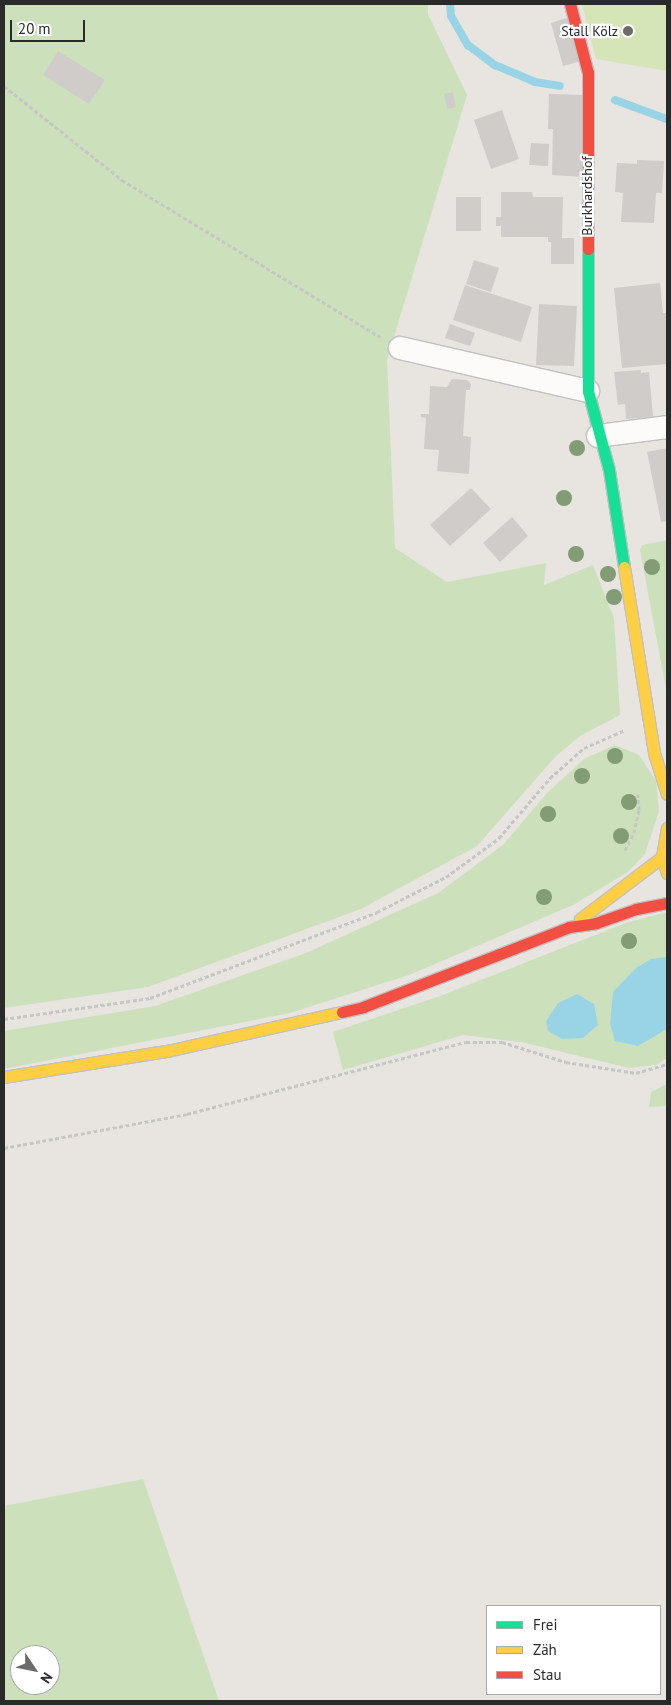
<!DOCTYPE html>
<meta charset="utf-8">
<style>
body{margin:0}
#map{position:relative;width:671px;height:1705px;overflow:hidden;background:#e8e4e0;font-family:"PT Sans",sans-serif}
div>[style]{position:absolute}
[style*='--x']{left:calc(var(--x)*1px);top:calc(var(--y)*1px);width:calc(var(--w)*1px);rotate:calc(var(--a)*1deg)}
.green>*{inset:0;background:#cce1bb}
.pitch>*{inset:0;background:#d6e5b8}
.water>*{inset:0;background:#98d4e5}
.stream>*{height:8px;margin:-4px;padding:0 4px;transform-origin:4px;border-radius:4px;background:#98d4e5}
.building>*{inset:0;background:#cfccc9}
.path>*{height:3px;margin-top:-1.5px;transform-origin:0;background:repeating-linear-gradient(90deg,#c6c6c5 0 4px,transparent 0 6.5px)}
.roads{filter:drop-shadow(1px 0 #c2c0c1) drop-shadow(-1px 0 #c2c0c1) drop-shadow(0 1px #c2c0c1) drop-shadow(0 -1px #c2c0c1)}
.street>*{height:22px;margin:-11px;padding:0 11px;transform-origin:11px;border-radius:11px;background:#fcfbfa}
.fast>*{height:11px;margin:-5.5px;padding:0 5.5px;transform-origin:5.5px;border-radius:5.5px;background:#16e098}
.slow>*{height:11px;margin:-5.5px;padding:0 5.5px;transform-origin:5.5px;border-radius:5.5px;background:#ffcf43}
.jam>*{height:11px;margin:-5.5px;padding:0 5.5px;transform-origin:5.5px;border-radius:5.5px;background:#f24e42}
.trees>*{width:16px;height:16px;margin:-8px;border-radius:50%;background:#829c75}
.dots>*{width:14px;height:14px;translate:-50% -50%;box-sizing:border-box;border:2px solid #fff;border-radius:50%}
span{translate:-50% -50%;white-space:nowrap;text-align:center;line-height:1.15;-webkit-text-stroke:4.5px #fff;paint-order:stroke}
.poi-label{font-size:14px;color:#2a2a2a}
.right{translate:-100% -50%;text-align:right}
.street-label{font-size:14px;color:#2a2a2a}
.frame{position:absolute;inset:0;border:5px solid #2a2a2a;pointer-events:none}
.legend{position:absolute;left:486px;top:1605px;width:175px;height:90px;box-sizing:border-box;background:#fff;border:1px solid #aaa;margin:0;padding:6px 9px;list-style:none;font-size:15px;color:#2a2a2a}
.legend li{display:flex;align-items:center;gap:10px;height:25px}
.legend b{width:25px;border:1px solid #aaa}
.north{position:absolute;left:10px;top:1645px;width:50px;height:50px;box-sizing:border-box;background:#fff;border:1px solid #aaa;border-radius:50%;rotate:124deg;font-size:14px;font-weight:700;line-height:20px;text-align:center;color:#2a2a2a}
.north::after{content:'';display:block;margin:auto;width:18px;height:22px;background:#6c6b6a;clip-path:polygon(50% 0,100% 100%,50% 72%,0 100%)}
.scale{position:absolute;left:10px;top:20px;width:75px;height:22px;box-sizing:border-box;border:2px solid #2a2a2a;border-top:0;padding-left:6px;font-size:15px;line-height:18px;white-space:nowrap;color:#2a2a2a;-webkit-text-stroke:4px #fff;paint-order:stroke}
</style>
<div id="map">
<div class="green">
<i style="clip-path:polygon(4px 4px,428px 4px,428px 14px,467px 95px,387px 360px,395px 548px,447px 582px,546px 563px,544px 585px,593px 565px,614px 618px,620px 715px,580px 736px,556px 756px,477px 846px,361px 909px,148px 987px,4px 1008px)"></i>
<i style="clip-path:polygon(667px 540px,667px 694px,640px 550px,642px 545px)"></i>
<i style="clip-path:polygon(615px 745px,639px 755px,656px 781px,659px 811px,645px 854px,628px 872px,573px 905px,409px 975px,290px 1013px,4px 1069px,4px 1031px,155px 1006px,306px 953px,438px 893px,503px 845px,547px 793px,584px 759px)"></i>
<i style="clip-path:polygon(667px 912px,667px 1058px,656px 1065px,629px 1068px,521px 1042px,463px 1035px,343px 1070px,333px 1032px,440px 996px,626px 923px)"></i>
<i style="clip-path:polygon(667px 1084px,667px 1106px,649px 1107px,651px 1092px)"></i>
<i style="clip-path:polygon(evenodd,143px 1479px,219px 1701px,4px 1701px,4px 1506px,143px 1479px,20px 1655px,50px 1655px,50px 1685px,20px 1685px,20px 1655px)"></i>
</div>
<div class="pitch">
<i style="clip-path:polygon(582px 4px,667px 4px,667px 71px,596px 59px)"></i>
</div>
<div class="water">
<i style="clip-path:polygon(667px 957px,667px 1029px,638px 1046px,615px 1041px,610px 1024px,613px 992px,636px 968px,651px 959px)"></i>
<i style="clip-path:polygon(577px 994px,594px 1004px,598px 1025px,583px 1038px,562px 1039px,548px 1031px,546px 1021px,558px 1003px)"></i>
</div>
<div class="stream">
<i style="--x:450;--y:4;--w:12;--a:85"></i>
<i style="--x:451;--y:16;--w:34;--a:60"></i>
<i style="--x:468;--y:45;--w:34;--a:37"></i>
<i style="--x:495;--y:65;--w:43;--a:23"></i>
<i style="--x:535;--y:82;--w:25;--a:9"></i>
<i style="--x:615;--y:100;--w:55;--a:20.1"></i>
</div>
<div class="building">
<i style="clip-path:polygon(570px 17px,581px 61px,563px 66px,551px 23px)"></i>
<i style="clip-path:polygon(58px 51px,105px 80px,89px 104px,43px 75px)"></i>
<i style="clip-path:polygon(453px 92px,456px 107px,447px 109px,444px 94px)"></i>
<i style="clip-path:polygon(549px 94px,584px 95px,583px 177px,552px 175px,553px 129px,548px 129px)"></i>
<i style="clip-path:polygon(502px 110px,519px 159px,491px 169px,474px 120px)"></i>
<i style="clip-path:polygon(531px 143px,549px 144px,548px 166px,529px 165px)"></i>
<i style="clip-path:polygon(637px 160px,664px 161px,662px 193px,656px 193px,654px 223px,621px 222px,623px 193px,615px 192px,617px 163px,637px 164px)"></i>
<i style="clip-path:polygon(501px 192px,532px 192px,533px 197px,563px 197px,562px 238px,574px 238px,574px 264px,551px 264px,551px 242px,548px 242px,548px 237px,501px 237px,501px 226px,496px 226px,496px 217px,501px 217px)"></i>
<i style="clip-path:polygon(456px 197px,481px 197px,481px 231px,456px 231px)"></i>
<i style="clip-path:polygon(474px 260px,499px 268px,491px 292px,466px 284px)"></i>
<i style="clip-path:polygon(660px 283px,663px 313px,667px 313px,667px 364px,622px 368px,614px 288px)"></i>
<i style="clip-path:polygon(465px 285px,532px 307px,521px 342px,453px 320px)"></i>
<i style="clip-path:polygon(539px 304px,577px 306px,574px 366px,536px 365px)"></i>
<i style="clip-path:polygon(450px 324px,475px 333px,470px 346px,445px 338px)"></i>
<i style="clip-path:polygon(641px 370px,641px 373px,649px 372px,653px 417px,626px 419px,625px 404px,618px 405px,614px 372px)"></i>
<i style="clip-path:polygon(452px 379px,467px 380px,471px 384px,470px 390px,466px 390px,463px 436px,471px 437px,469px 474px,437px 471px,439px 450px,424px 449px,426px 418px,421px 417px,421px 414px,429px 414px,430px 386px,447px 387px)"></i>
<i style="clip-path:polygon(667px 448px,667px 521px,661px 522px,647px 452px)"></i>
<i style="clip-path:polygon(471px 488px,491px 509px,450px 546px,430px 525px)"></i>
<i style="clip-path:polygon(512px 517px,528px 536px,500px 562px,483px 543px)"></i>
</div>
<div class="path">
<i style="--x:4;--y:86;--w:151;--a:38.5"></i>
<i style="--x:122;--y:180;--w:302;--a:31.3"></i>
<i style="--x:625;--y:850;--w:19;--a:-62"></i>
<i style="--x:634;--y:833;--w:24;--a:-78"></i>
<i style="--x:639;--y:810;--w:16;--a:-94"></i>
<i style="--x:4;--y:1019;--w:148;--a:-8.2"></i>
<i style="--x:150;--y:998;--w:243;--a:-20.7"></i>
<i style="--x:377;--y:912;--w:77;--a:-26.9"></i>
<i style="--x:446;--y:877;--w:66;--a:-36.3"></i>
<i style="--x:499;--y:838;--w:79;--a:-49.6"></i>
<i style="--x:550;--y:778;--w:45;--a:-41.4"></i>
<i style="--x:584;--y:748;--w:45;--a:-23.7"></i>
<i style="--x:4;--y:1148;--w:186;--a:-10.5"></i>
<i style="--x:187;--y:1114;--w:288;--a:-14.5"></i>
<i style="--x:466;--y:1042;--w:36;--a:0"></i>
<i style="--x:502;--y:1042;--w:67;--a:17.4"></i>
<i style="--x:566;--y:1062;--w:71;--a:8.9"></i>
<i style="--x:636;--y:1073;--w:32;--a:-16"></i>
</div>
<div class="roads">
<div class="street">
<i style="--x:400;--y:348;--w:193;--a:12.9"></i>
<i style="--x:598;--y:436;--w:70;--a:-7.4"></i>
</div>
<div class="fast">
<i style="--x:588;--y:249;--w:142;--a:90"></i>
<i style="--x:588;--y:391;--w:82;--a:75.1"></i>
<i style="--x:609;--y:470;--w:98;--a:81.2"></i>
</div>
<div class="slow">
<i style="--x:624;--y:567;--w:188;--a:80.8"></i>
<i style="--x:654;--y:753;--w:43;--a:72.4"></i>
<i style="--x:667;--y:828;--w:29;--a:100"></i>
<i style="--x:662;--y:857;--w:17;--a:73"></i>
<i style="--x:580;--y:919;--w:103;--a:-37.1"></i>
<i style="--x:4;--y:1077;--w:165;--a:-9.1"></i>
<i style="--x:167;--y:1051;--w:179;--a:-12.6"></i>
</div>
<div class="jam">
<i style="--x:570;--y:4;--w:71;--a:75.4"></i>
<i style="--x:588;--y:73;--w:176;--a:90"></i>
<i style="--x:342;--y:1012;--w:22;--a:-13"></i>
<i style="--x:363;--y:1007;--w:221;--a:-21.2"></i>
<i style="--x:569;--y:927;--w:27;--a:-8"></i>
<i style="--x:596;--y:923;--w:42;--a:-19.3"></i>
<i style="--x:636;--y:909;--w:32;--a:-11"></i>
</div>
</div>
<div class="trees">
<i style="left:577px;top:448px"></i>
<i style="left:564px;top:498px"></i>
<i style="left:576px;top:554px"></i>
<i style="left:652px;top:567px"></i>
<i style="left:608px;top:574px"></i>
<i style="left:614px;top:597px"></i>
<i style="left:615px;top:756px"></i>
<i style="left:582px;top:776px"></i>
<i style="left:629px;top:802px"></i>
<i style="left:548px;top:814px"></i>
<i style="left:621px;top:836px"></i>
<i style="left:544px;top:897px"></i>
<i style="left:629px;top:941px"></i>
</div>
<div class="dots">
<i style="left:628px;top:31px;background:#6c6b6a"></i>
</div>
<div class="poi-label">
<span class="right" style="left:618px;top:31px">Stall Kölz</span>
</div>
<div class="street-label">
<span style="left:587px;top:196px;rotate:-90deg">Burkhardshof</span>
</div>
<div class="frame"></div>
<ul class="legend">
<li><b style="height:6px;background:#16e098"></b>Frei</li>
<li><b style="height:6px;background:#ffcf43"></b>Zäh</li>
<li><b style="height:6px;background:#f24e42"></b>Stau</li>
</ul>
<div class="north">N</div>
<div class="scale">20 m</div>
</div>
